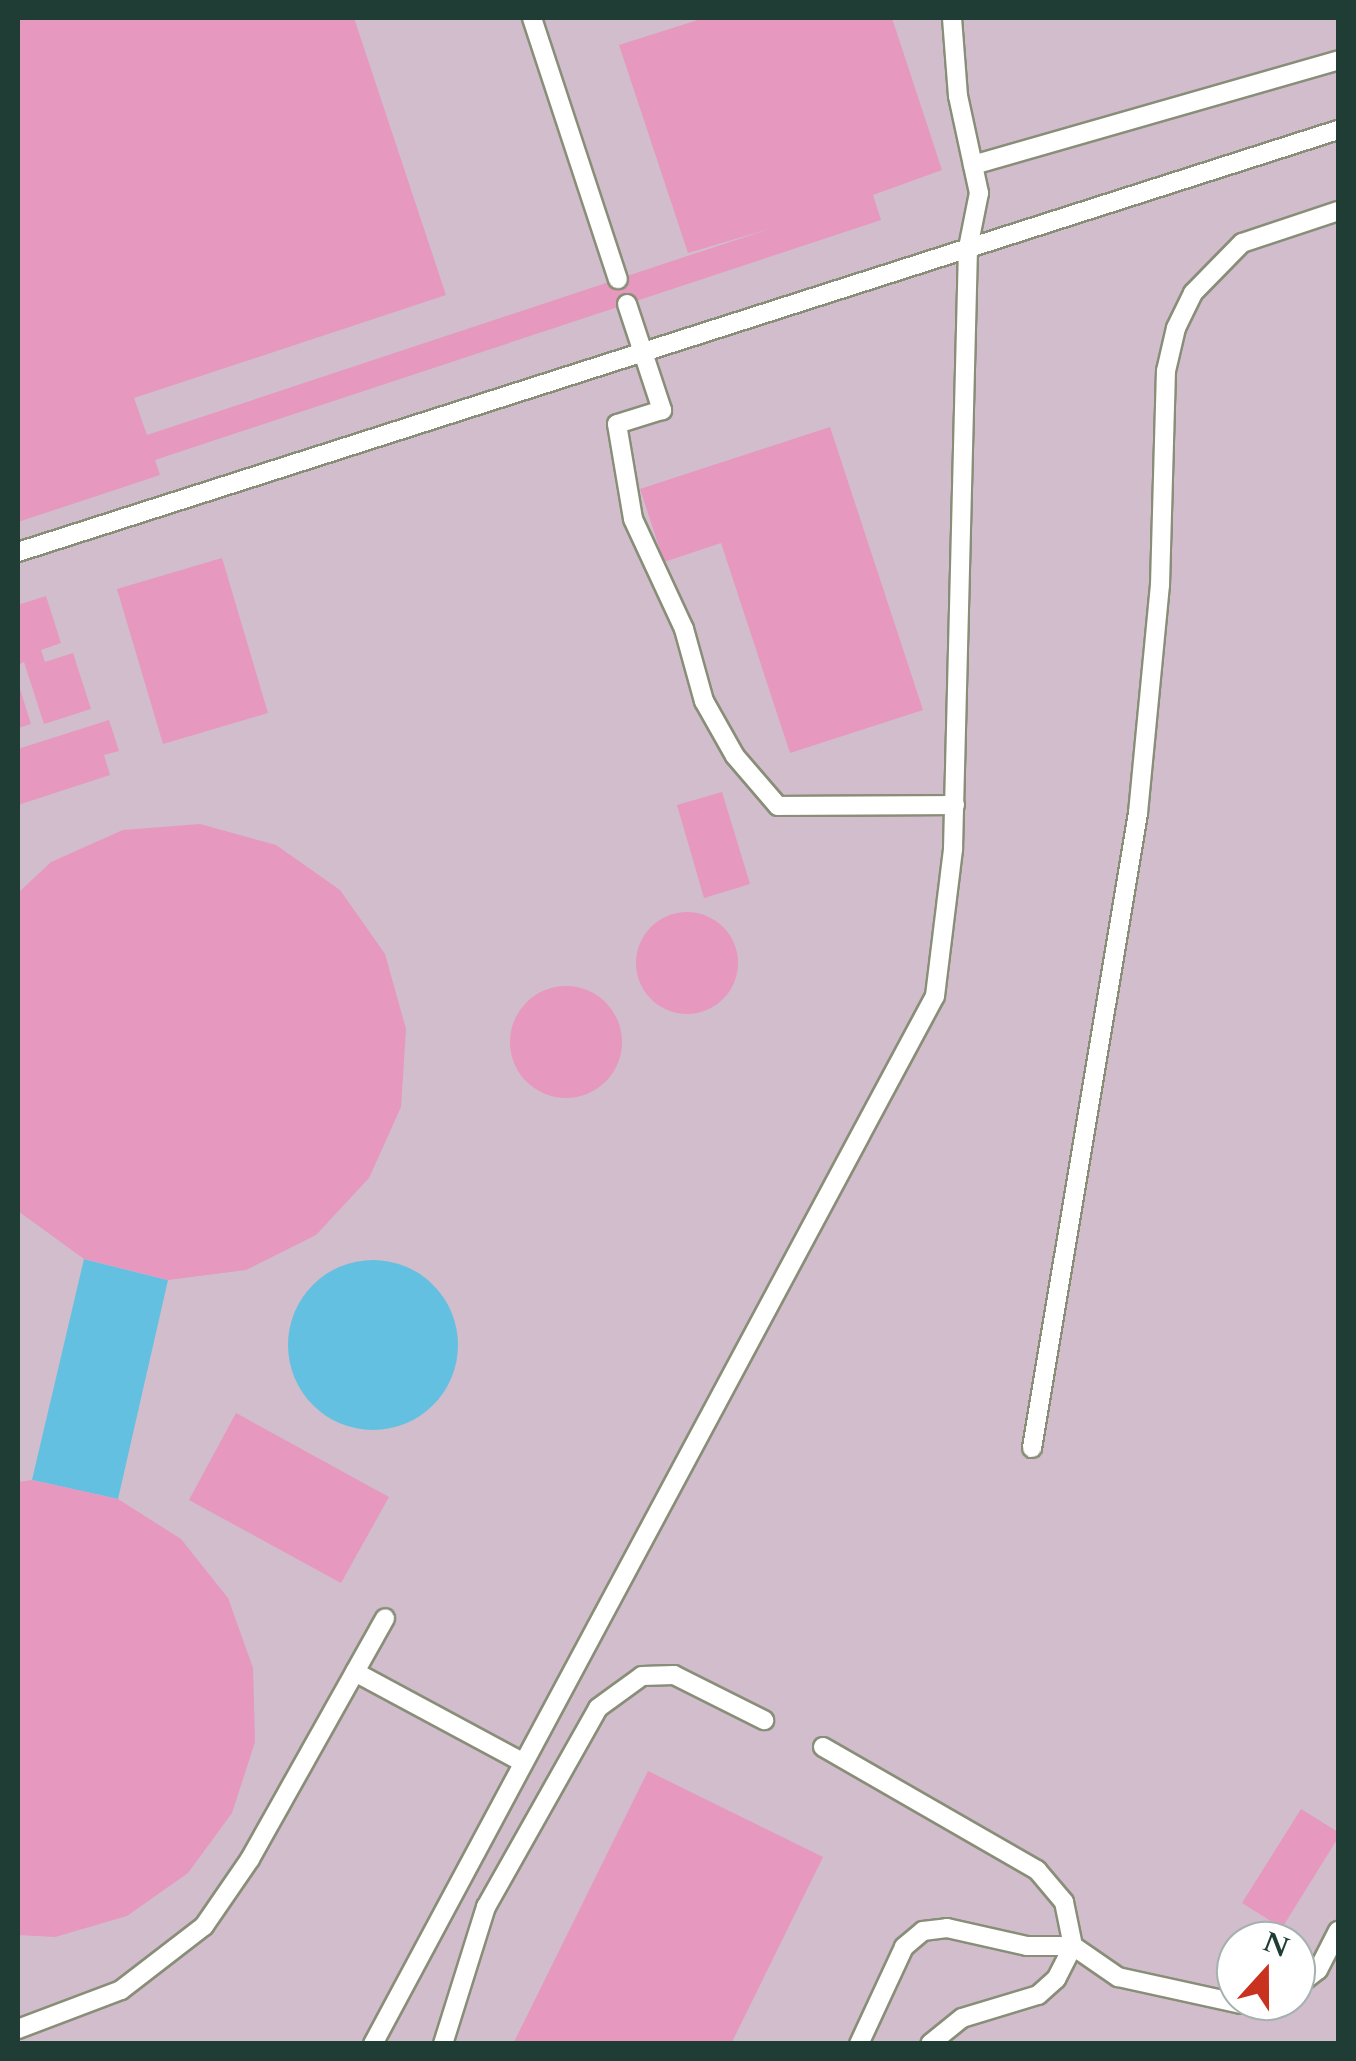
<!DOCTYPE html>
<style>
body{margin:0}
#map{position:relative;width:1356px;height:2061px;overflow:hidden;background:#f0debd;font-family:Cardo,serif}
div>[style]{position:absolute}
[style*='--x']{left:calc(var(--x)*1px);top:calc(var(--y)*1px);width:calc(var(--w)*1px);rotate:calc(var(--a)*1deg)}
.industrial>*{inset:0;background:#d1bdcb}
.water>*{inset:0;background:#63c0e1}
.round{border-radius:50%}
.building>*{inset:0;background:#e798bf}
.roads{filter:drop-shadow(2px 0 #888e78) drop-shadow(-2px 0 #888e78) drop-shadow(0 2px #888e78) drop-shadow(0 -2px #888e78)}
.service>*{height:18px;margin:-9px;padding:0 9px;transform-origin:9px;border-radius:9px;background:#fff}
span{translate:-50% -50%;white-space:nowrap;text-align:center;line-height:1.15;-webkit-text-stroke:10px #fff;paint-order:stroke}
.frame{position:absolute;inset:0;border:20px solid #1f3d34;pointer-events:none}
.north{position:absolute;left:1216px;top:1921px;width:100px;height:100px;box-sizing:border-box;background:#fff;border:2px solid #a5b1ae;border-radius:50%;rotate:21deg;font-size:28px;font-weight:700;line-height:40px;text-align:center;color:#1f3d34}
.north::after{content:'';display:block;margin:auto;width:35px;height:45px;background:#c8321e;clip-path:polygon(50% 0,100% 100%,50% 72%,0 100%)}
</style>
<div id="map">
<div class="industrial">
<i style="clip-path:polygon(evenodd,18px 18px,1338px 18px,1338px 2043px,18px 2043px,18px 18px,1236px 1941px,1296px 1941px,1296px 2001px,1236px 2001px,1236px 1941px)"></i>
</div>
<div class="water">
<i style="clip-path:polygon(84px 1259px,168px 1280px,118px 1499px,32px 1480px)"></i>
<i class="round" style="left:288px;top:1260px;width:170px;height:170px"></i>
</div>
<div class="building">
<i style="clip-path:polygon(18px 18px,354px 18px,446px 295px,134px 398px,147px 435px,772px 228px,688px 253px,619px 45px,704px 18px,892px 18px,942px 170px,873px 195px,881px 220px,155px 460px,160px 475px,18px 522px)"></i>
<i style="clip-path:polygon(830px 427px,923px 710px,790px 753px,721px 543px,664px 562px,640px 489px)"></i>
<i style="clip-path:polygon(222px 558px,268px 713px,163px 744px,117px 589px)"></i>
<i style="clip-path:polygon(46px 596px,61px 643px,41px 650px,45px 662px,73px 653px,91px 709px,44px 724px,24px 662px,18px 665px,18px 605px)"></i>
<i style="clip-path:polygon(18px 683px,31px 724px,18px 728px)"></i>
<i style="clip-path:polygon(109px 720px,119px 751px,104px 755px,110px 775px,18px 805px,18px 749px)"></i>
<i style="clip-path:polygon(722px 792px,750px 884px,704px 898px,677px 805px)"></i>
<i style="clip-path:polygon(200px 824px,276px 845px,340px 890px,385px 954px,406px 1029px,401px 1107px,369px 1178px,316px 1235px,246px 1270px,168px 1280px,84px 1259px,18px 1211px,18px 893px,51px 862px,123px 830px)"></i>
<i class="round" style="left:636px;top:912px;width:102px;height:102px"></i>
<i class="round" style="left:510px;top:986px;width:112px;height:112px"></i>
<i style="clip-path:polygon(236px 1413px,389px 1497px,341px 1583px,189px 1500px)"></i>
<i style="clip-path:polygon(32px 1480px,118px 1499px,181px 1539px,228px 1598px,253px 1668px,255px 1742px,232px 1813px,188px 1873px,127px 1916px,55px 1937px,18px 1935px,18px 1482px)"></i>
<i style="clip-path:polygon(648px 1771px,823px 1857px,731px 2044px,513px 2044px)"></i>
<i style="clip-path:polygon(1301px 1809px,1338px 1832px,1338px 1838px,1282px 1928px,1242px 1903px)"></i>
</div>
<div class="roads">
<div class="service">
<i style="--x:532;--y:18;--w:275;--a:71.8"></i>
<i style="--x:973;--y:165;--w:380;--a:-16"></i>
<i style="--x:627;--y:304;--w:112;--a:71.7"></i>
<i style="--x:662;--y:410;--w:47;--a:162.7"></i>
<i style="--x:617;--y:424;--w:96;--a:80.4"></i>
<i style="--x:633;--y:519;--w:121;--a:65.1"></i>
<i style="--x:684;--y:629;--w:75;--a:74.5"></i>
<i style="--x:704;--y:701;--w:63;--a:60.6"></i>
<i style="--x:735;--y:756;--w:66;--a:49.3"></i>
<i style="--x:778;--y:806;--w:177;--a:-0.3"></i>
<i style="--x:18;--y:552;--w:1386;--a:-17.73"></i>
<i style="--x:1032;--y:1448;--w:644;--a:-80.52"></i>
<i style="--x:1138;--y:813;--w:229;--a:-84.5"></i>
<i style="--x:1160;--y:585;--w:214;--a:-88.4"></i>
<i style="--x:1166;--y:371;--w:44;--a:-76.9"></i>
<i style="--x:1176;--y:328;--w:39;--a:-64"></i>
<i style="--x:1193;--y:293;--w:70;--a:-45.6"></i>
<i style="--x:1242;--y:243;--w:101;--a:-18.4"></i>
<i style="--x:355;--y:1672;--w:187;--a:28.3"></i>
<i style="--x:823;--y:1747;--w:247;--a:29.9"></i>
<i style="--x:1037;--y:1870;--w:42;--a:49.8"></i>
<i style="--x:1064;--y:1902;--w:45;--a:78.4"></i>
<i style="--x:1073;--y:1946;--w:37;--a:117"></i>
<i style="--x:1056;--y:1979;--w:24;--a:138"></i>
<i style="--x:1038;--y:1995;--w:79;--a:163.2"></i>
<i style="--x:962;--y:2018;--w:41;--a:140.9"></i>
<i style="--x:1296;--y:1987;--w:28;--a:-38"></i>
<i style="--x:1318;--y:1970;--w:44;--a:-62.9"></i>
<i style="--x:18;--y:2029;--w:110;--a:-20.7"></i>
<i style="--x:121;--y:1990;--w:105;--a:-37.6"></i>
<i style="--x:204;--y:1926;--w:81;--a:-55.5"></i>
<i style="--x:250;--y:1859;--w:276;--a:-60.7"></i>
<i style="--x:373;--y:2044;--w:1189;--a:-61.8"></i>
<i style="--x:935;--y:996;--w:148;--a:-83"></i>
<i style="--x:953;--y:849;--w:601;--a:-88.57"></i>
<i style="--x:968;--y:248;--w:56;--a:-78.7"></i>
<i style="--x:979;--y:193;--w:99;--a:-102.2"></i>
<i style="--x:958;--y:96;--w:78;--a:-94.4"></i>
<i style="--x:443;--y:2044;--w:144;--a:-72.6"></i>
<i style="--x:486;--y:1907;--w:228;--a:-60.6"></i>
<i style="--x:598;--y:1708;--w:54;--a:-36"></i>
<i style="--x:642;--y:1676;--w:32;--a:-2"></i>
<i style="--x:674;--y:1675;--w:101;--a:26.6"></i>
<i style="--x:859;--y:2044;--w:107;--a:-65.1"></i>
<i style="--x:904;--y:1947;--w:25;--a:-40"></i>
<i style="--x:923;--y:1931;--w:24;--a:-7"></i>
<i style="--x:947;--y:1928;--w:82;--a:12.7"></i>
<i style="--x:1027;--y:1946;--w:46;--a:0"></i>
<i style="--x:1073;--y:1946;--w:55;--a:34.6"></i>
<i style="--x:1118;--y:1977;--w:126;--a:12.4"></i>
<i style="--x:1241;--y:2004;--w:17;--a:-10"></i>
</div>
</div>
<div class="frame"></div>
<div class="north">N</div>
</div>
